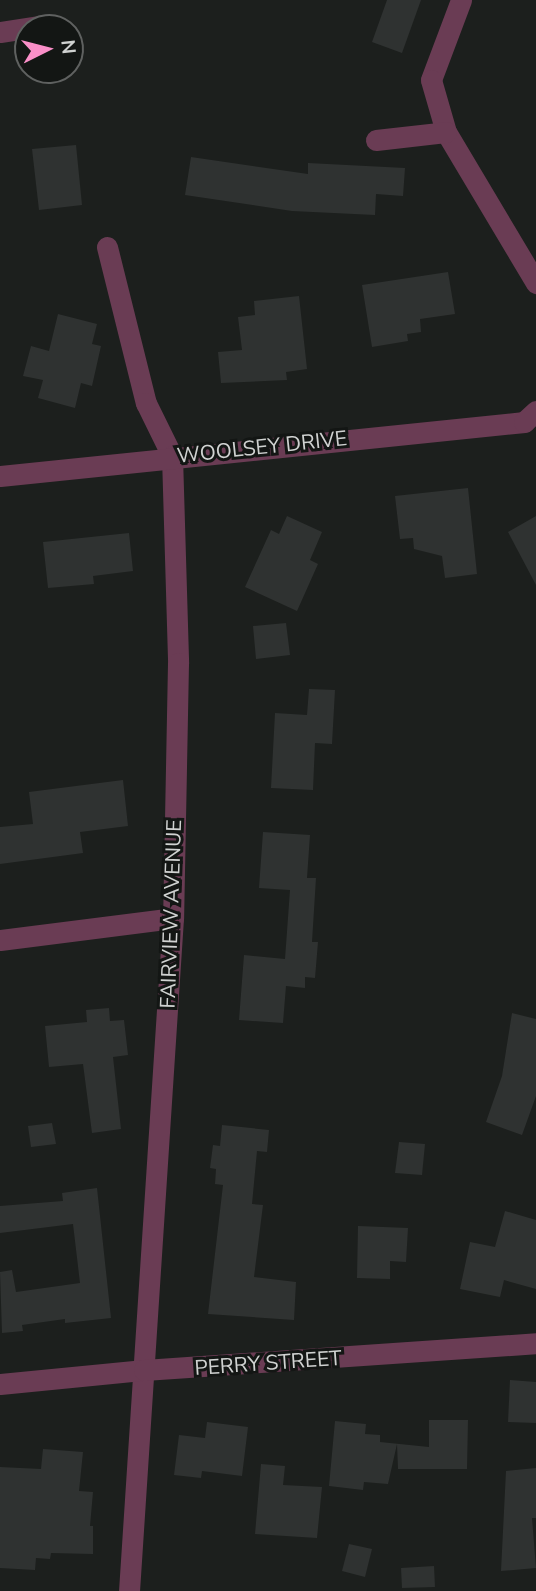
<!DOCTYPE html>
<style>
body{margin:0}
#map{position:relative;width:536px;height:1591px;overflow:hidden;background:#1c1f1d;font-family:"Nunito Sans",sans-serif}
div>[style]{position:absolute}
[style*='--x']{left:calc(var(--x)*1px);top:calc(var(--y)*1px);width:calc(var(--w)*1px);rotate:calc(var(--a)*1deg)}
.building>*{inset:0;background:#2f3231}
.minor>*{height:21px;margin:-10.5px;padding:0 10.5px;transform-origin:10.5px;border-radius:10.5px;background:#6a3c54}
span{translate:-50% -50%;white-space:nowrap;text-align:center;line-height:1.15;-webkit-text-stroke:6px #131614;paint-order:stroke}
.street-label{font-size:21px;color:#d0d2d1}
.north{position:absolute;left:14px;top:14px;width:70px;height:70px;box-sizing:border-box;background:#131614;border:2px solid #5f6160;border-radius:50%;rotate:84deg;font-size:19px;font-weight:700;line-height:28px;text-align:center;color:#d0d2d1}
.north::after{content:'';display:block;margin:auto;width:24px;height:32px;background:#fa8fc8;clip-path:polygon(50% 0,100% 100%,50% 72%,0 100%)}
</style>
<div id="map">
<div class="building">
<i style="clip-path:polygon(387px 0,421px 0,402px 53px,372px 42px)"></i>
<i style="clip-path:polygon(76px 145px,82px 205px,39px 210px,32px 149px)"></i>
<i style="clip-path:polygon(191px 157px,308px 174px,308px 163px,405px 168px,403px 196px,376px 194px,375px 215px,292px 211px,185px 195px)"></i>
<i style="clip-path:polygon(448px 272px,455px 314px,420px 319px,421px 332px,407px 334px,408px 341px,372px 347px,362px 285px)"></i>
<i style="clip-path:polygon(299px 296px,307px 369px,286px 372px,287px 380px,221px 383px,218px 352px,242px 350px,238px 317px,255px 315px,254px 301px)"></i>
<i style="clip-path:polygon(58px 314px,97px 324px,92px 344px,101px 346px,92px 386px,81px 383px,75px 408px,38px 398px,43px 380px,23px 376px,31px 346px,49px 351px)"></i>
<i style="clip-path:polygon(468px 488px,477px 574px,445px 578px,442px 556px,414px 549px,413px 538px,400px 539px,395px 496px)"></i>
<i style="clip-path:polygon(287px 516px,322px 532px,310px 560px,318px 564px,297px 611px,245px 587px,271px 530px,279px 534px)"></i>
<i style="clip-path:polygon(536px 516px,536px 585px,508px 532px)"></i>
<i style="clip-path:polygon(129px 533px,133px 571px,93px 576px,94px 584px,48px 588px,43px 542px)"></i>
<i style="clip-path:polygon(286px 623px,290px 655px,256px 659px,253px 626px)"></i>
<i style="clip-path:polygon(309px 689px,335px 690px,332px 744px,315px 743px,313px 790px,271px 788px,275px 713px,307px 715px)"></i>
<i style="clip-path:polygon(123px 780px,128px 826px,80px 832px,83px 853px,0 864px,0 827px,33px 824px,29px 792px)"></i>
<i style="clip-path:polygon(263px 832px,310px 835px,307px 878px,316px 878px,312px 942px,318px 942px,315px 978px,305px 977px,305px 988px,286px 986px,283px 1023px,239px 1020px,244px 955px,285px 959px,290px 890px,259px 888px)"></i>
<i style="clip-path:polygon(109px 1008px,110px 1021px,124px 1020px,128px 1055px,113px 1057px,121px 1129px,92px 1133px,83px 1064px,49px 1067px,45px 1026px,87px 1022px,86px 1010px)"></i>
<i style="clip-path:polygon(512px 1013px,536px 1019px,536px 1096px,522px 1135px,486px 1122px,502px 1076px)"></i>
<i style="clip-path:polygon(52px 1123px,56px 1144px,31px 1147px,28px 1126px)"></i>
<i style="clip-path:polygon(222px 1125px,269px 1130px,267px 1152px,257px 1151px,252px 1204px,263px 1205px,254px 1277px,296px 1282px,294px 1320px,208px 1314px,223px 1185px,215px 1184px,216px 1169px,210px 1168px,213px 1145px,220px 1146px)"></i>
<i style="clip-path:polygon(399px 1142px,425px 1144px,422px 1175px,395px 1173px)"></i>
<i style="clip-path:polygon(97px 1188px,111px 1318px,65px 1323px,65px 1319px,22px 1325px,23px 1331px,2px 1333px,0 1272px,12px 1270px,16px 1292px,80px 1283px,73px 1224px,0 1233px,0 1206px,63px 1201px,62px 1193px)"></i>
<i style="clip-path:polygon(505px 1211px,536px 1220px,536px 1289px,504px 1280px,500px 1297px,460px 1289px,470px 1242px,495px 1247px)"></i>
<i style="clip-path:polygon(358px 1226px,408px 1228px,406px 1262px,390px 1261px,390px 1279px,357px 1278px)"></i>
<i style="clip-path:polygon(510px 1380px,536px 1382px,536px 1423px,508px 1422px)"></i>
<i style="clip-path:polygon(429px 1420px,468px 1420px,467px 1469px,398px 1469px,397px 1444px,388px 1484px,364px 1482px,363px 1490px,329px 1486px,335px 1421px,366px 1424px,365px 1434px,380px 1435px,380px 1442px,429px 1447px)"></i>
<i style="clip-path:polygon(207px 1422px,248px 1427px,242px 1476px,202px 1471px,201px 1478px,174px 1475px,179px 1435px,205px 1438px)"></i>
<i style="clip-path:polygon(43px 1449px,83px 1452px,79px 1491px,93px 1492px,90px 1526px,93px 1526px,93px 1554px,51px 1553px,50px 1559px,36px 1558px,35px 1570px,0 1568px,0 1467px,41px 1469px)"></i>
<i style="clip-path:polygon(261px 1464px,285px 1466px,283px 1485px,322px 1487px,317px 1538px,255px 1534px)"></i>
<i style="clip-path:polygon(536px 1468px,536px 1518px,532px 1518px,536px 1568px,501px 1571px,506px 1471px)"></i>
<i style="clip-path:polygon(349px 1544px,372px 1549px,365px 1577px,342px 1571px)"></i>
<i style="clip-path:polygon(434px 1566px,435px 1587px,402px 1588px,401px 1568px)"></i>
</div>
<div class="minor">
<i style="--x:461;--y:0;--w:85;--a:110.6"></i>
<i style="--x:431;--y:80;--w:54;--a:73.9"></i>
<i style="--x:446;--y:132;--w:176;--a:59.2"></i>
<i style="--x:0;--y:32;--w:47;--a:-8.7"></i>
<i style="--x:376;--y:140;--w:70;--a:-6.5"></i>
<i style="--x:107;--y:247;--w:161;--a:76"></i>
<i style="--x:146;--y:403;--w:59;--a:63.9"></i>
<i style="--x:172;--y:456;--w:207;--a:88.3"></i>
<i style="--x:178;--y:663;--w:255;--a:91.1"></i>
<i style="--x:173;--y:918;--w:674;--a:93.74"></i>
<i style="--x:0;--y:476;--w:527;--a:-5.88"></i>
<i style="--x:524;--y:422;--w:16;--a:-43"></i>
<i style="--x:0;--y:940;--w:174;--a:-7.2"></i>
<i style="--x:0;--y:1384;--w:145;--a:-5.6"></i>
<i style="--x:144;--y:1370;--w:393;--a:-3.9"></i>
</div>
<div class="street-label">
<span style="left:262px;top:447px;rotate:-6deg">WOOLSEY DRIVE</span>
<span style="left:171px;top:914px;rotate:-88deg">FAIRVIEW AVENUE</span>
<span style="left:268px;top:1363px;rotate:-4deg">PERRY STREET</span>
</div>
<div class="north">N</div>
</div>
